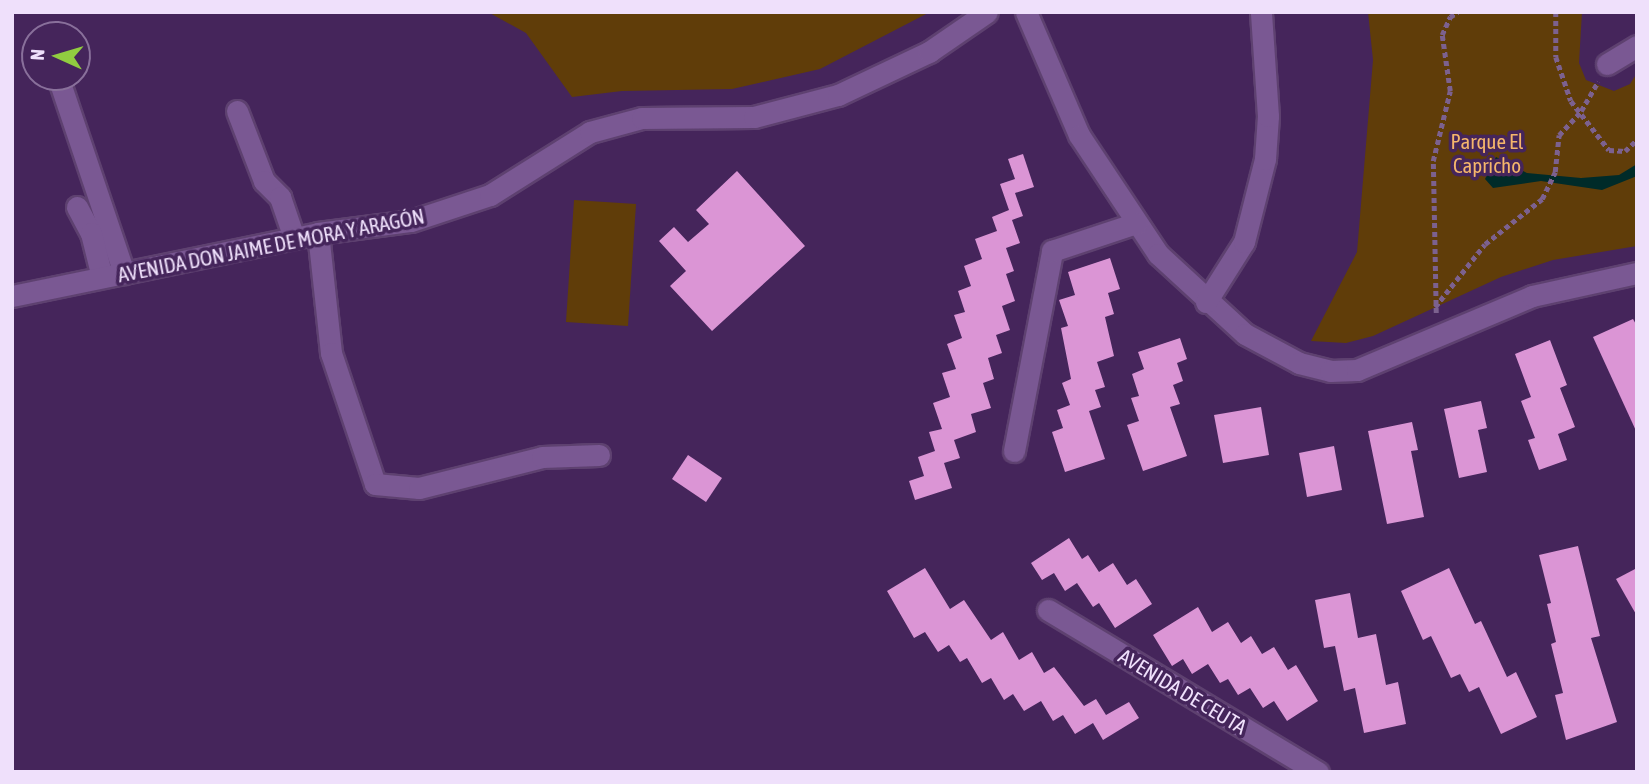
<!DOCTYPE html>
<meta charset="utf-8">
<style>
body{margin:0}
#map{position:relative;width:1649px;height:784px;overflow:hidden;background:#45255b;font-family:"Asap Condensed",sans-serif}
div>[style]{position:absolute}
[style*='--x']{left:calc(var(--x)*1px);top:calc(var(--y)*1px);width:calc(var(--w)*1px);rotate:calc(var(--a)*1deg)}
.green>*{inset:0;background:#603d09}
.water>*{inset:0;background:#002b29}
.building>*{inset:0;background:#db95d5}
.path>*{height:4.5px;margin-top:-2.25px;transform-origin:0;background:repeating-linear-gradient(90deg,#7c618f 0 5px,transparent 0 8.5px)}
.roads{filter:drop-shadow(2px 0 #5e4170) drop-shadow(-2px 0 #5e4170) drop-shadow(0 2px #5e4170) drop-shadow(0 -2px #5e4170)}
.minor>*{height:21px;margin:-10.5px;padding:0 10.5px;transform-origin:10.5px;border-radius:10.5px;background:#7a5893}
span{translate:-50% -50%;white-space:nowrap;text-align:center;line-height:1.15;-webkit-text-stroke:7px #45255b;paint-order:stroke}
.park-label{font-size:21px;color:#f5b66b}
.street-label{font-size:21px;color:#efe0fb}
.frame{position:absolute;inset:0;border:14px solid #efe0fb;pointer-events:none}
.north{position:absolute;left:21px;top:21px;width:70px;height:70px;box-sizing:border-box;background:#45255b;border:2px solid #89709b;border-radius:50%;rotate:274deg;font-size:19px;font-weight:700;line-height:28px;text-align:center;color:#efe0fb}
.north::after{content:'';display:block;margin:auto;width:24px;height:32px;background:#91cd40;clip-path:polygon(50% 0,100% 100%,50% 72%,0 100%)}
</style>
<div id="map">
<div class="green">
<i style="clip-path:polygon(488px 12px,930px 12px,820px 69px,732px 89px,622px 91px,572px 97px,526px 33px)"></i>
<i style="clip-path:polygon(1368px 12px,1582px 12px,1579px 63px,1586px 80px,1614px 91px,1630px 84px,1637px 73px,1637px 246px,1553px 260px,1501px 277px,1373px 336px,1346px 343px,1311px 341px,1357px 252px,1373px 60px)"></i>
<i style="clip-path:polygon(574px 200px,636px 204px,628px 326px,566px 322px)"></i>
</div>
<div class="water">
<i style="clip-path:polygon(1496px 157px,1527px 173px,1581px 178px,1619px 175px,1637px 164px,1637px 176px,1602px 190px,1541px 181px,1493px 188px,1485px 179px)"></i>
</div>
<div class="building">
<i style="clip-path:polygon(1023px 154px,1034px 187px,1015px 193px,1023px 216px,1012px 220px,1020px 243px,1006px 248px,1014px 271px,1006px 274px,1015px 301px,1002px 306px,1010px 330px,996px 335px,1002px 353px,988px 358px,994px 379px,983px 383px,991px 408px,971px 414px,976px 432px,954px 440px,960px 458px,944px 463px,952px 488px,915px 500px,909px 481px,924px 476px,918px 457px,935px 451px,929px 432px,942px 429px,933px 403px,950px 397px,942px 373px,956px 369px,947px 344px,962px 338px,954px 315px,965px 312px,958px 291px,971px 286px,964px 266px,982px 259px,975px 239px,997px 231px,992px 217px,1009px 210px,1000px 184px,1015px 179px,1008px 159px)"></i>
<i style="clip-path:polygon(737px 171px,805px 246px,712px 331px,670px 286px,686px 271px,659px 241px,674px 227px,688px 242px,709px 224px,696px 210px)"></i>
<i style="clip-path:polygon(1110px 258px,1120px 289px,1108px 293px,1114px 314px,1105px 317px,1114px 356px,1097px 362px,1105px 387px,1095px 390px,1101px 407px,1089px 411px,1105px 459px,1065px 472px,1052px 432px,1063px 428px,1057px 410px,1070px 405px,1062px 383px,1071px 379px,1061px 328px,1068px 326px,1059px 300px,1075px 295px,1068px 272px)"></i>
<i style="clip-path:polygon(1633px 319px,1637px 326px,1637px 433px,1593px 337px)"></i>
<i style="clip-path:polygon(1180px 338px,1187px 359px,1177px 363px,1183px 381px,1173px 385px,1180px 404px,1170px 407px,1187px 456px,1143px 471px,1127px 425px,1139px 421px,1131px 398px,1139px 396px,1132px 374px,1144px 369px,1138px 352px)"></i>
<i style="clip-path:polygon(1550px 340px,1567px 385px,1560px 388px,1575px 427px,1558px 434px,1567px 460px,1539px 470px,1528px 440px,1535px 438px,1521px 401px,1531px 397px,1515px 354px)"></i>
<i style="clip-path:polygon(1481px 401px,1487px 428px,1478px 430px,1487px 472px,1459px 478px,1444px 409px)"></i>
<i style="clip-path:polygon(1261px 407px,1269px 455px,1223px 463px,1214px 415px)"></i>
<i style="clip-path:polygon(1412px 422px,1418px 450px,1411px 451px,1424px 517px,1387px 524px,1368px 431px)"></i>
<i style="clip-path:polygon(1334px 446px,1342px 490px,1307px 497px,1299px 453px)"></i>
<i style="clip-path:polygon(688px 455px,722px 478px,706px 502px,672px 479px)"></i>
<i style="clip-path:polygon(1069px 538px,1082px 559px,1088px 555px,1099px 572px,1113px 563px,1127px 585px,1136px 579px,1152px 604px,1115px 628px,1099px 603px,1093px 607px,1077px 583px,1065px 591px,1054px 573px,1042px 580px,1031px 563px)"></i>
<i style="clip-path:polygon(1578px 546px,1600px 636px,1591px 638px,1617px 722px,1566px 740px,1555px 695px,1563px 693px,1551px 644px,1556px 642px,1547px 604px,1551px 603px,1539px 555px)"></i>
<i style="clip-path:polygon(925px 568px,950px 609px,964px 600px,991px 640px,1003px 632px,1019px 660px,1032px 652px,1044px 673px,1054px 667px,1084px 706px,1096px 699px,1106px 715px,1129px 702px,1139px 718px,1103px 740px,1093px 723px,1075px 734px,1063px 715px,1053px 721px,1041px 701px,1024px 711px,1013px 694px,1004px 700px,991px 678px,982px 683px,967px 658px,960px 662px,949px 645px,938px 652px,925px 632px,914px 638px,887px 591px)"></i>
<i style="clip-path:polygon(1449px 568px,1475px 624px,1481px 621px,1507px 677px,1516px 672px,1537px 717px,1501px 734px,1479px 687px,1469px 692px,1460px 674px,1451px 678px,1431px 636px,1423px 640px,1401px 591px)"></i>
<i style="clip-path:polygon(1637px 568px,1637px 616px,1616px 579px)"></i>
<i style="clip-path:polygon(1350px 593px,1358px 638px,1376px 634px,1386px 685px,1398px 682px,1406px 724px,1364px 733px,1355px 688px,1344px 691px,1335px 646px,1324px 648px,1315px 600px)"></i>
<i style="clip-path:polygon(1198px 607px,1212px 632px,1228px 622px,1241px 643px,1251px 636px,1262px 654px,1274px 647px,1288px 670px,1296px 665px,1318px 701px,1287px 721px,1274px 701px,1263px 708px,1250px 688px,1238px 695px,1228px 679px,1220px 683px,1208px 664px,1192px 674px,1183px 659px,1172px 666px,1153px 635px)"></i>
</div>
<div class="path">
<i style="--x:1556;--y:12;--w:45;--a:90"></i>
<i style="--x:1556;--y:57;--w:46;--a:71.2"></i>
<i style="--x:1571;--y:101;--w:62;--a:52.2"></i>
<i style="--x:1609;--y:150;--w:16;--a:4"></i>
<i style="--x:1625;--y:151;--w:16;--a:-43"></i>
<i style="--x:1435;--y:307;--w:80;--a:-51.6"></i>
<i style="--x:1485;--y:244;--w:73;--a:-38.3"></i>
<i style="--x:1542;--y:199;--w:30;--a:-64"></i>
<i style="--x:1555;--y:172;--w:37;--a:-84"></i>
<i style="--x:1559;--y:135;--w:33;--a:-47"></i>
<i style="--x:1581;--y:111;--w:34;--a:-60"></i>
<i style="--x:1436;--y:313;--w:152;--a:-91.1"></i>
<i style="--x:1433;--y:161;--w:72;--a:-76.3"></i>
<i style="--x:1450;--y:91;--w:57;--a:-98.1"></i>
<i style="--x:1442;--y:35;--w:20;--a:-66"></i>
<i style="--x:1450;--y:17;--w:9;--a:-32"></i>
</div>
<div class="roads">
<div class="minor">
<i style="--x:1026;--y:12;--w:134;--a:66.7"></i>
<i style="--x:1079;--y:135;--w:143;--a:56.4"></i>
<i style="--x:1158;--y:254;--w:118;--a:42.6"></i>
<i style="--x:1245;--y:334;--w:61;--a:28.2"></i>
<i style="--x:1299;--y:363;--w:32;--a:14"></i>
<i style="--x:1330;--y:371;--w:27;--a:-2"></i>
<i style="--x:1357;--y:370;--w:190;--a:-22.9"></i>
<i style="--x:1532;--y:296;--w:107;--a:-12.4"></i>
<i style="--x:1607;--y:64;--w:35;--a:-31"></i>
<i style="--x:58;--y:77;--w:207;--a:71.4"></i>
<i style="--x:237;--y:111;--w:75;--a:68.9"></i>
<i style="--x:264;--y:181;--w:23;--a:45"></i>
<i style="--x:280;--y:197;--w:43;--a:71.1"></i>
<i style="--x:77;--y:207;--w:30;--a:62"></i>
<i style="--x:91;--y:233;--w:45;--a:76"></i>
<i style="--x:318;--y:233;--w:121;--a:83.8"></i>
<i style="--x:331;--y:353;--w:138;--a:71.4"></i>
<i style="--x:375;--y:484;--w:44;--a:5.2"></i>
<i style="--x:419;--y:488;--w:127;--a:-14.1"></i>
<i style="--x:542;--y:457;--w:57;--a:-2"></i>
<i style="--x:12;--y:296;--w:312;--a:-11.6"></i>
<i style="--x:318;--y:233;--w:94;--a:-7.4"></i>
<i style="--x:411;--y:221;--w:83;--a:-18.2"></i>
<i style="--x:490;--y:195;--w:118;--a:-32.2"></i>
<i style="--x:590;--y:132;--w:54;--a:-15.1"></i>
<i style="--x:642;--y:118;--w:112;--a:-0.5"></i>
<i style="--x:754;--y:117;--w:87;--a:-14.7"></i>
<i style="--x:838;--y:95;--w:101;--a:-25.3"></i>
<i style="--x:929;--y:52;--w:70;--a:-34.6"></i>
<i style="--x:1206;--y:302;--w:71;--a:-57.7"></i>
<i style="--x:1244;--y:242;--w:86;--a:-75.8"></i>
<i style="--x:1265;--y:159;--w:43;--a:-86"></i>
<i style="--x:1268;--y:116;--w:104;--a:-93.9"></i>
<i style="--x:1014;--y:451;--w:204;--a:-79.2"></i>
<i style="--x:1052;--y:251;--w:89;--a:-18.4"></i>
<i style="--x:1048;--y:610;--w:315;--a:31"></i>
</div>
</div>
<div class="park-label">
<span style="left:1487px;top:153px">Parque El<br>Capricho</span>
</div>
<div class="street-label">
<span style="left:271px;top:245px;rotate:-11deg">AVENIDA DON JAIME DE MORA Y ARAGÓN</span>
<span style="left:1183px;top:691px;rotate:31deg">AVENIDA DE CEUTA</span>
</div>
<div class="frame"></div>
<div class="north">N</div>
</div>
